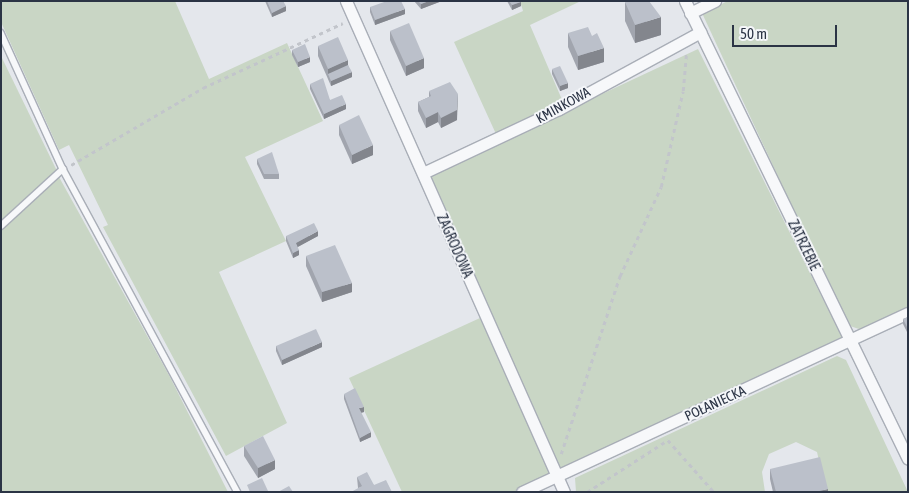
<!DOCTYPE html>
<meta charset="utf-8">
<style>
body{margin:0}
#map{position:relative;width:909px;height:493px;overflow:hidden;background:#e4e7ec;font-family:"Asap Condensed",sans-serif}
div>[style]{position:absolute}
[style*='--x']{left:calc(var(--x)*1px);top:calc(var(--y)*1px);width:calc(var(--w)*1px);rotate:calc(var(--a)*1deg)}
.green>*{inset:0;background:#c9d6c5}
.path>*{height:2.5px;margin-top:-1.25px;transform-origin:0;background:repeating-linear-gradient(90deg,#c2c5cb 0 4px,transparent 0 8px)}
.roads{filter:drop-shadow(1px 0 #a9aeb7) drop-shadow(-1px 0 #a9aeb7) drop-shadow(0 1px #a9aeb7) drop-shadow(0 -1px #a9aeb7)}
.service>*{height:5.5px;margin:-2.75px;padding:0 2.75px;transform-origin:2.75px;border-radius:2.75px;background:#f7f8fa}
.minor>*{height:11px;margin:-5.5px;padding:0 5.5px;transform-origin:5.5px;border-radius:5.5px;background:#f7f8fa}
.wall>*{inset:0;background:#a1a5ae}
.shaded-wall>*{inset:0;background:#83868d}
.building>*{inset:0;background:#bbc0ca}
span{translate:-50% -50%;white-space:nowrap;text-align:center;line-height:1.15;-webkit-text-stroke:4px #f4f6f9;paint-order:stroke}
.street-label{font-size:14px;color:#2b3445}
.frame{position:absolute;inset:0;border:2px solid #2b3445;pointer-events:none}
.scale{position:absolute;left:732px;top:25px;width:105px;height:22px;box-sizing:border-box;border:2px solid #2b3445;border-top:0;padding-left:6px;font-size:15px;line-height:18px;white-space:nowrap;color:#2b3445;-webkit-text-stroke:4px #f4f6f9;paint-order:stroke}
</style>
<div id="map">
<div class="green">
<i style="clip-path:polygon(1px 1px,175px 1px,209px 79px,287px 43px,323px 121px,245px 157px,286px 241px,219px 272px,287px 423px,226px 456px,103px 227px,108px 225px,69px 145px,59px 150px,1px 22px)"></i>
<i style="clip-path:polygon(520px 1px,581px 1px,530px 25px,563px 102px,496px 134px,454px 42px,523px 11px)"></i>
<i style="clip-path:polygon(728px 1px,908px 1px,908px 308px,862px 330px,847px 325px,702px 13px)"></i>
<i style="clip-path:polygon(698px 49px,842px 337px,559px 470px,429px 175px)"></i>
<i style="clip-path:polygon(1px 56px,57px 171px,1px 223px)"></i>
<i style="clip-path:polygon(59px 177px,170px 377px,228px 492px,1px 492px,1px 230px)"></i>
<i style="clip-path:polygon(480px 318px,550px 475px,513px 492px,402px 492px,349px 378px)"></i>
<i style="clip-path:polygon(837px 356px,846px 360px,908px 492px,826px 492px,817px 452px,796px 442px,769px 454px,762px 472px,765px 492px,576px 492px,575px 478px)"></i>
</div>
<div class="path">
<i style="--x:71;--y:165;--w:153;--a:-30.3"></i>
<i style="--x:203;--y:88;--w:154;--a:-24.9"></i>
<i style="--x:561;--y:454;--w:188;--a:-71.7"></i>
<i style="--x:620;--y:276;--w:98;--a:-65.3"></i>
<i style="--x:661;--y:187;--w:98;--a:-77.1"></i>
<i style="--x:683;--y:91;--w:37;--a:-85"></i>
<i style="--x:587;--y:492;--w:96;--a:-32.7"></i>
<i style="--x:668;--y:440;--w:69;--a:48.5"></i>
</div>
<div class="roads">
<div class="service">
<i style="--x:1;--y:33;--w:149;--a:65.5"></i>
<i style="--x:63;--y:169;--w:367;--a:61.6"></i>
<i style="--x:1;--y:226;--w:84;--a:-42.6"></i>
</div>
<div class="minor">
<i style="--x:346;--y:1;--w:537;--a:66.06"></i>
<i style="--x:685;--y:1;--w:509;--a:64.04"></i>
<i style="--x:690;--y:13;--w:28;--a:-26"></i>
<i style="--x:423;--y:173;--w:150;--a:-25.2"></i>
<i style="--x:559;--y:109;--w:161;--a:-28.6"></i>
<i style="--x:522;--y:492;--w:425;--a:-24.9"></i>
</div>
</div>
<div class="wall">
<i style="clip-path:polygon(265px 1px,283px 1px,286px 11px,272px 17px)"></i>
<i style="clip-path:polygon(414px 1px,442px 1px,421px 9px)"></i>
<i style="clip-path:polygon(507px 1px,521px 1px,521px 6px,512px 10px)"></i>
<i style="clip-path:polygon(625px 2px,661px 35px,635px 43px,625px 21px)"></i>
<i style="clip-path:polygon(370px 7px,405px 14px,375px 25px,370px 12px)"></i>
<i style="clip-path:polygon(390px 31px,424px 68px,406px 76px,390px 40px)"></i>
<i style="clip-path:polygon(568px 33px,604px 62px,578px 70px,568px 47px)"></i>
<i style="clip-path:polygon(318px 46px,348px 65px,352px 77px,331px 86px,318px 56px)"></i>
<i style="clip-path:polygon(292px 50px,310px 62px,298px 67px,292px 55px)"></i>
<i style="clip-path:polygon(552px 69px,568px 88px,560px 91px,552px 74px)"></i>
<i style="clip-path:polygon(310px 84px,330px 100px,346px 109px,324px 119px,310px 89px)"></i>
<i style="clip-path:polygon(429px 91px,457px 120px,441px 128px,438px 122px,426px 128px,418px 111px,418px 102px,429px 97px)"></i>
<i style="clip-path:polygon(339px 125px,373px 155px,352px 164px,339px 135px)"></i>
<i style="clip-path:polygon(257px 159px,279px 174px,279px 179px,264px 179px,257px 164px)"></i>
<i style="clip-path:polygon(286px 236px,318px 236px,297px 247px,299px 255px,293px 258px,286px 241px)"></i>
<i style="clip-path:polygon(306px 256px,352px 292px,322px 302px,306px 266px)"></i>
<i style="clip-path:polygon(908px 317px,908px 334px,903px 324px,903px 319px)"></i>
<i style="clip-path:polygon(276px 346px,322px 347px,282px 365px,276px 351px)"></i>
<i style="clip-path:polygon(344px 394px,364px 412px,361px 413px,371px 437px,360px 442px,344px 399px)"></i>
<i style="clip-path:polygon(244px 446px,275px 469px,258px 478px,244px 456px)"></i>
<i style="clip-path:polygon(770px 469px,828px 492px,773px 492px,770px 479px)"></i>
<i style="clip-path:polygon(357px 477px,374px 485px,358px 488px)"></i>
</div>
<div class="shaded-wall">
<i style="clip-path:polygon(429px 1px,442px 1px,421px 9px,421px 4px)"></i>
<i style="clip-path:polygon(521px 2px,521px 6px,512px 10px,512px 5px)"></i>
<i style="clip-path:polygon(286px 6px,286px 11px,272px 17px,272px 13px)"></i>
<i style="clip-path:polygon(405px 9px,405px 14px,375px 25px,375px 20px)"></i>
<i style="clip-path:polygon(661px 17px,661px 35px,635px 43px,635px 25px)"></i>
<i style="clip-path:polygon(604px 48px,604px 62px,578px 70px,578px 56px)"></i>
<i style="clip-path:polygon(310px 57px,310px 62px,298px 67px,298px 62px)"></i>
<i style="clip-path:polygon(424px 58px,424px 68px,406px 76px,406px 66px)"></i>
<i style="clip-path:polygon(348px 60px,348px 70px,328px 74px,328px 69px)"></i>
<i style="clip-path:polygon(352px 72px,352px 77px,331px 86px,331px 81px)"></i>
<i style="clip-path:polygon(568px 83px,568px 88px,560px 91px,560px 86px)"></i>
<i style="clip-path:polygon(458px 94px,457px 120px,441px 128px,441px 118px)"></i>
<i style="clip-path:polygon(346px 104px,346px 109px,324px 119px,324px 114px)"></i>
<i style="clip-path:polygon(438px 112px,438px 122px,426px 128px,426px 118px)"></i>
<i style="clip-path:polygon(373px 145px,373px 155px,352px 164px,352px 155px)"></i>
<i style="clip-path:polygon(318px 231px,318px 236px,296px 248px,296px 243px)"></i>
<i style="clip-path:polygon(299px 250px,299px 255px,293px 258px,293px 253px)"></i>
<i style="clip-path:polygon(352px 283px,352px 292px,322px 302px,322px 292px)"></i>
<i style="clip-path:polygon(322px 342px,322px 347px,282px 365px,282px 360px)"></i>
<i style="clip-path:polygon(364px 407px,364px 412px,359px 413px,359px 408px)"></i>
<i style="clip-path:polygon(371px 432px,371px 437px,360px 442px,360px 438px)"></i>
<i style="clip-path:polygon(275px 460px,275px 469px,258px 478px,258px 468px)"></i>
<i style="clip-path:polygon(828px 489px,828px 492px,815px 492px)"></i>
</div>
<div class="building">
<i style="clip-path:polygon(267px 1px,283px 1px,286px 6px,272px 13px)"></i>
<i style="clip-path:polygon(387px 1px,401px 1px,405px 9px,375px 20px,370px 7px)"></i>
<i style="clip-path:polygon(418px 1px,429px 1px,421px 4px)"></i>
<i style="clip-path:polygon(509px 1px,521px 1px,521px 2px,512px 5px)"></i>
<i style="clip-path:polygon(627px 1px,649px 1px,661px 17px,635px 25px,625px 2px)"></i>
<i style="clip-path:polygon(409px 23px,424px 58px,406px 66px,390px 31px)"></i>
<i style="clip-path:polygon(588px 27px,592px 36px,597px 33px,604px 48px,578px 56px,568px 33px)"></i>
<i style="clip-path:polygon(338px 37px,348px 60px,328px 69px,318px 46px)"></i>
<i style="clip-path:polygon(305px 44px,310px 57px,298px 62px,292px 50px)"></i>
<i style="clip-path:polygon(348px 65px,352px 72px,331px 81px,328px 74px)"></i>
<i style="clip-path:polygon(560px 66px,568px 83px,560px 86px,552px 69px)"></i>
<i style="clip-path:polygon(323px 78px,330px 100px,342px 95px,346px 104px,324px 114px,310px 84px)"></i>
<i style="clip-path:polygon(450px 82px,458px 94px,457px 110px,441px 118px,438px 112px,426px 118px,418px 102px,431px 96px,429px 91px)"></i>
<i style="clip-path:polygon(359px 115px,373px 145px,352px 155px,339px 125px)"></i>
<i style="clip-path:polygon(272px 152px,279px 174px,264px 174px,257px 159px)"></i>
<i style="clip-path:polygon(314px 223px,318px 231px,296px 243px,299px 250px,293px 253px,286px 236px)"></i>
<i style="clip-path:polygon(335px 245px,352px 283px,322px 292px,306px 256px)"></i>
<i style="clip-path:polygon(908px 317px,908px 329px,903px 319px)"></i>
<i style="clip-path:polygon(316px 329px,322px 342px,282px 360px,276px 346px)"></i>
<i style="clip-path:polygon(355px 388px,364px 407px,359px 408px,371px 432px,360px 438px,344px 394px)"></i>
<i style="clip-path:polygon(263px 436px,275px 460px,258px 468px,244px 446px)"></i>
<i style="clip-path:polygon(820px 457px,828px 489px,815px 492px,776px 492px,770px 469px)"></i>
<i style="clip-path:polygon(367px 472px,374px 485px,386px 480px,392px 492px,351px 492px,362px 486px,357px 477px)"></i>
<i style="clip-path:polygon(262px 478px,268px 491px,266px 492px,250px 492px,247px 485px)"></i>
<i style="clip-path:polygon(289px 486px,293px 492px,278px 492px)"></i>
</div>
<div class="street-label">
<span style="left:563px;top:105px;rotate:-29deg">KMINKOWA</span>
<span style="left:804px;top:245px;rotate:64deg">ZATRZEBIE</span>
<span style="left:455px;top:246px;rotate:66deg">ZAGRODOWA</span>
<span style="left:715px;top:403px;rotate:-25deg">POŁANIECKA</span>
</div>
<div class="frame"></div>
<div class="scale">50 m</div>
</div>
